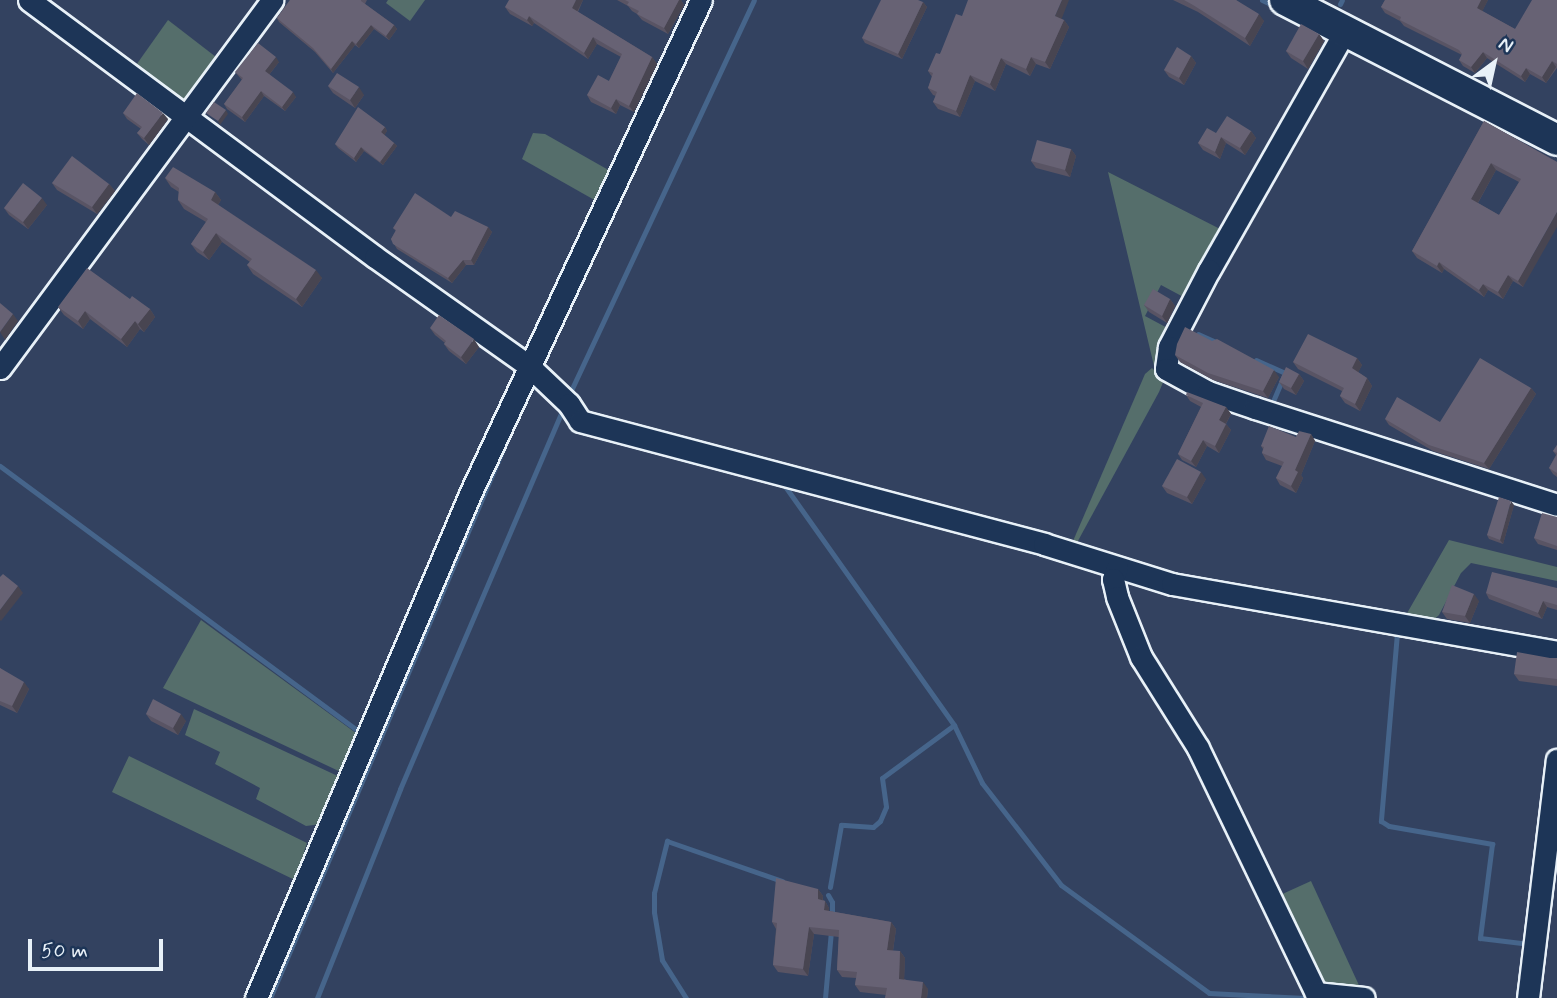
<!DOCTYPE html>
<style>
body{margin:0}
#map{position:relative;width:1557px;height:998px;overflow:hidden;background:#334260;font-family:Mynerve,sans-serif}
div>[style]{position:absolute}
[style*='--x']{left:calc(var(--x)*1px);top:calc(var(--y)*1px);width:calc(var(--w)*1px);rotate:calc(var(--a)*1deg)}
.green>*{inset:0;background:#556e6b}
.stream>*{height:5px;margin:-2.5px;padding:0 2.5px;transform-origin:2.5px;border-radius:2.5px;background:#46658b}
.roads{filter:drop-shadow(2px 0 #e8f1f8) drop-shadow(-2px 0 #e8f1f8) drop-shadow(0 2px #e8f1f8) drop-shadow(0 -2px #e8f1f8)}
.street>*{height:21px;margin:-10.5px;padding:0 10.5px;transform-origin:10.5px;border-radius:10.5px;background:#1d3557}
.secondary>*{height:30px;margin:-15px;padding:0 15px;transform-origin:15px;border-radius:15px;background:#1d3557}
.wall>*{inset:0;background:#595464}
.shaded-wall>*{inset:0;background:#484551}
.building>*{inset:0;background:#676274}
span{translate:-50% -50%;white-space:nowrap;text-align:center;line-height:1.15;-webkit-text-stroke:5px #1d3557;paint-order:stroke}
.north{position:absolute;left:1459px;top:28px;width:70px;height:70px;-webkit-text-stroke:5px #1d3557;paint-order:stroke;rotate:33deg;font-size:19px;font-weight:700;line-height:28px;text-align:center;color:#e8f1f8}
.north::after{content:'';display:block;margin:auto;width:24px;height:32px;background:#e8f1f8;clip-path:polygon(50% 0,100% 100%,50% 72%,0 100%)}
.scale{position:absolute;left:28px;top:939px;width:135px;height:32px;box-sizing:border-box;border:4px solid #e8f1f8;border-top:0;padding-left:9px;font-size:21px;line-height:24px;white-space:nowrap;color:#e8f1f8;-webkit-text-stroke:5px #1d3557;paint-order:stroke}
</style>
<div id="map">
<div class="green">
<i style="clip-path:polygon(388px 0,425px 0,410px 21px,386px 3px)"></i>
<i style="clip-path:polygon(168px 20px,216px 57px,186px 98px,179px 101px,134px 68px)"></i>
<i style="clip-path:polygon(533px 133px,545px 134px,612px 172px,598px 202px,522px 159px)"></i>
<i style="clip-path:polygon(1108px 172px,1226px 232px,1189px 300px,1161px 285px,1145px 316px,1173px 331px,1154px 366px)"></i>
<i style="clip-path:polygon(1152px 368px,1164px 380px,1159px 392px,1073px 550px,1070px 548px,1145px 374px)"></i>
<i style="clip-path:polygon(1449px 540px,1557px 567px,1557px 581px,1471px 563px,1461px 573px,1439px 615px,1427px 626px,1402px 622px)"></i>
<i style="clip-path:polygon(201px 620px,360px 736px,345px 774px,163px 688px)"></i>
<i style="clip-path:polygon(194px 709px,342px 778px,322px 824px,306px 826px,256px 799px,260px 788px,215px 764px,220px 752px,185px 735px)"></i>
<i style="clip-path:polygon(129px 756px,307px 843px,304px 852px,311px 857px,299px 882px,112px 792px)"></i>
<i style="clip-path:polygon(1311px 881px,1363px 994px,1322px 991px,1278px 896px)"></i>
</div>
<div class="stream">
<i style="--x:1262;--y:0;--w:14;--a:25"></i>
<i style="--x:1340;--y:4;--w:4;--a:-63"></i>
<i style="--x:1198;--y:334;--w:22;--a:24"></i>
<i style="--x:1256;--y:360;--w:32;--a:24"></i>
<i style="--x:1285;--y:373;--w:36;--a:113"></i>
<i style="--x:568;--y:397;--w:438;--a:-64.9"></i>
<i style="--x:0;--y:466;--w:449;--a:36.5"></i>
<i style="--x:782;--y:482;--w:298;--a:54.7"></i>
<i style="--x:954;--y:725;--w:89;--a:143.6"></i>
<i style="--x:882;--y:778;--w:29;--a:82"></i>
<i style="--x:886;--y:807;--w:15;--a:113"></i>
<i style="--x:880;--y:821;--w:9;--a:139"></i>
<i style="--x:873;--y:827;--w:32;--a:-176"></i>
<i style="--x:841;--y:825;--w:63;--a:100.1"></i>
<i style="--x:1397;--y:633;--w:189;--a:94.9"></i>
<i style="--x:1381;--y:821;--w:9;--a:32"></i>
<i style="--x:1389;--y:826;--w:105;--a:9.9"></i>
<i style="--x:1492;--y:844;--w:95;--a:97.3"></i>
<i style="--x:1480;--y:938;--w:49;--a:7"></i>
<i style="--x:954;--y:725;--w:64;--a:64.2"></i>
<i style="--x:982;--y:783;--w:129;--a:52.2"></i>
<i style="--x:1061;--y:885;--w:183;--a:36.1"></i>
<i style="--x:1209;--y:993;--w:96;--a:3"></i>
<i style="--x:828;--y:895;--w:8;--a:60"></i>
<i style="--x:832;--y:902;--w:16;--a:90"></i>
<i style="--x:270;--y:998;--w:619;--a:-67"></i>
<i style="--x:317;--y:998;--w:225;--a:-68.3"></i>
<i style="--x:400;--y:789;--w:417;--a:-66.8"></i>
<i style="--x:686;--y:998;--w:45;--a:-122.3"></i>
<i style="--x:662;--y:960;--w:49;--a:-99.5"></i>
<i style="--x:654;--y:912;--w:19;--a:-90"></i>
<i style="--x:654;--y:893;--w:54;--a:-76"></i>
<i style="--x:667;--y:841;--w:122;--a:19.2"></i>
<i style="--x:825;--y:998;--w:67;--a:-84.9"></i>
</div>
<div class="roads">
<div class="street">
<i style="--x:29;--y:0;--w:431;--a:36.6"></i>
<i style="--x:375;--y:257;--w:189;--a:35.3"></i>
<i style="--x:529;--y:366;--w:55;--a:43.5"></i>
<i style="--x:569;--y:404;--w:20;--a:57"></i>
<i style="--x:580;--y:421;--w:480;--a:14.8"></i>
<i style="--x:1044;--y:544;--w:134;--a:17.4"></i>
<i style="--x:1172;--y:584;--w:391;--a:10"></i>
<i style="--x:1345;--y:31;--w:275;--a:119.6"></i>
<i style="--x:1209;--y:270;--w:87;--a:117.5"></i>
<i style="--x:1169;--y:347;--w:22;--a:98"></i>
<i style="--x:1166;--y:369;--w:48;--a:28.7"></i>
<i style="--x:1208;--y:392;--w:50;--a:18.8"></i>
<i style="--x:1255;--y:408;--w:317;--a:17.8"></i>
<i style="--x:0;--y:368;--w:458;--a:-53.5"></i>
<i style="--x:1117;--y:568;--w:12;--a:110"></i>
<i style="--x:1113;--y:579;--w:18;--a:77"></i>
<i style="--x:1117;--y:597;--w:65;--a:68.2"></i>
<i style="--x:1141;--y:657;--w:107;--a:57.9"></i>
<i style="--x:1198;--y:748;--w:272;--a:64.3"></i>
<i style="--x:1316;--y:993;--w:48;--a:5.9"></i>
<i style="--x:256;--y:998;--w:548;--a:-66.99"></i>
<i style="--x:470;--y:494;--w:545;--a:-64.94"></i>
<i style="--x:1528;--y:998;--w:240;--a:-83.1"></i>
</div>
<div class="secondary">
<i style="--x:1285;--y:0;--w:306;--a:27.2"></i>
</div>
</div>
<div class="wall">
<i style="clip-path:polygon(290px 0,367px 0,365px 4px,394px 25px,397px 29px,389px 40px,374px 29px,359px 48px,355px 45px,333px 73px,315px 52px,279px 22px,277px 18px)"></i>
<i style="clip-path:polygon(583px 0,578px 12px,652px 57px,657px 64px,634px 112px,620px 105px,616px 114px,591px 102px,587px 95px,609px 81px,621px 57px,597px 44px,588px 59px,534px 23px,532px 26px,510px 14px,505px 7px)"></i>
<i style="clip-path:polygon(617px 0,681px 0,684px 5px,668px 34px,642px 20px,637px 14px,632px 11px,628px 6px)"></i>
<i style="clip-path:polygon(1173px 0,1236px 0,1264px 21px,1250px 46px,1198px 12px)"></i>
<i style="clip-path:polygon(1385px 0,1488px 0,1482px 11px,1515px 29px,1557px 0,1557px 68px,1546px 83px,1530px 74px,1525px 82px,1487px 58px,1475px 73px,1463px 66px,1459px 60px,1462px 55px,1404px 26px,1400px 21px,1385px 13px,1381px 7px)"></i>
<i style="clip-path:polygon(923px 2px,927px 7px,902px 59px,865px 43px,862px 38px)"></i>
<i style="clip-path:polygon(962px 16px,1061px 19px,1064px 20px,1069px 27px,1050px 69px,1036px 64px,1030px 76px,1006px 64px,995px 91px,975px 81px,960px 117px,938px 109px,933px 102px,936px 96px,933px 95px,928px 88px,932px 77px,928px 71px,940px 54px)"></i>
<i style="clip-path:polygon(1319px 34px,1324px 41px,1308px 69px,1291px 58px,1286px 51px)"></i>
<i style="clip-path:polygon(1191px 56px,1196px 63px,1184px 85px,1169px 77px,1164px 70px)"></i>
<i style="clip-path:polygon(279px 62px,269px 75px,296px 97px,285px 111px,264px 96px,245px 122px,227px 109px,224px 104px,242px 80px,235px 72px)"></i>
<i style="clip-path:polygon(328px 86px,364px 95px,355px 108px,333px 93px)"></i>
<i style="clip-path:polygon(123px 113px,168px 119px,149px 145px,142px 139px,137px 133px,141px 129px,127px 119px)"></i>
<i style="clip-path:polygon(evenodd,1484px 121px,1557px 162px,1523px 287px,1513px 281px,1503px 299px,1488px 290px,1484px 297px,1444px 269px,1442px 273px,1417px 258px,1412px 251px,1484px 121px,1496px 170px,1519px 182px,1499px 215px,1478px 203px,1496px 170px)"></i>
<i style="clip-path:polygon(385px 127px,387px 131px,384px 135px,394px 143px,397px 146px,383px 165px,364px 151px,356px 162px,338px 148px,335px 144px)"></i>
<i style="clip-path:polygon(1251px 131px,1256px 138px,1245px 155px,1226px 143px,1220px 159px,1203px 150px,1198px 143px,1216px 133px)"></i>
<i style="clip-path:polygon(1071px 149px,1076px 156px,1070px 177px,1036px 168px,1031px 161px)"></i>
<i style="clip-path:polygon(165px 178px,215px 192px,221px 200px,218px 205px,322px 278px,302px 307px,253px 274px,247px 265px,250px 262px,222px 242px,209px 260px,197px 252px,191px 244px,206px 222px,184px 209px,178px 200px,179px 192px,171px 187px)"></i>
<i style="clip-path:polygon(52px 183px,109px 184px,115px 191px,97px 214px,57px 190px)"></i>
<i style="clip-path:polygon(47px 205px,28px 229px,9px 215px,4px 208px)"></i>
<i style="clip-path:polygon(451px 217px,488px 227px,492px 232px,474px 265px,466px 265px,452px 283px,397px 249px,391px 239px,396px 231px,393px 228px)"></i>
<i style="clip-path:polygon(130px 299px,150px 309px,155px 317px,144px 332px,140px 329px,127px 347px,90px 319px,83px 329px,64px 315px,58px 307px)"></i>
<i style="clip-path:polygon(1170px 299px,1175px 306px,1167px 323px,1149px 312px,1144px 305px)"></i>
<i style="clip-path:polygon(430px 328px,479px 347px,466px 364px,449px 351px,444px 344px,445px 343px,435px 335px)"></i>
<i style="clip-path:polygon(1175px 355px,1279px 377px,1268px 398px,1213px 380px,1180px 362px)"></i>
<i style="clip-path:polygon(1357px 358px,1362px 365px,1358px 372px,1367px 378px,1372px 386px,1360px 411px,1345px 403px,1340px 396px,1342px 391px,1298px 369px,1293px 362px)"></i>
<i style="clip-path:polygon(1299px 374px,1304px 381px,1296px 395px,1284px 389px,1279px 382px)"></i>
<i style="clip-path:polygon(1531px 388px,1536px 394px,1489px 469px,1433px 451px,1389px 425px,1385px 419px,1440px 422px)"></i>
<i style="clip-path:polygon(1186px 395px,1226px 407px,1231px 414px,1226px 424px,1231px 430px,1219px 453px,1207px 446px,1196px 467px,1182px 460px,1178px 454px,1201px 407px,1190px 401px)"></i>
<i style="clip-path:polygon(1311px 434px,1315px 441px,1301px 475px,1303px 478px,1296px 493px,1280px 485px,1276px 478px,1282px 466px,1266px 460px,1262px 453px,1263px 449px,1261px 446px,1296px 437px)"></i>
<i style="clip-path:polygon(1557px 445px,1557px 477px,1553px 474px,1549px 468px,1556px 455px,1553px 451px)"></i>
<i style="clip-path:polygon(1206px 479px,1192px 504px,1167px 493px,1162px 486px)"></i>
<i style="clip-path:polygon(1514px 505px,1503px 544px,1489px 539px,1487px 535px)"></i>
<i style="clip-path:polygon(1557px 517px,1557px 550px,1538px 544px,1534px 538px)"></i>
<i style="clip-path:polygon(1557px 588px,1557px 610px,1547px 607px,1542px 619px,1489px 599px,1486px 593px)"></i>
<i style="clip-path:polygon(1479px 601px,1470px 623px,1447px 619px,1442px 612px)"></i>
<i style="clip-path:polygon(1557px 658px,1557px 686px,1519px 681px,1514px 674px)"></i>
<i style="clip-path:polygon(0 668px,29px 689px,17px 713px,0 705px)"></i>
<i style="clip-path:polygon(146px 714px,186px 721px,178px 735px,151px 721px)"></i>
<i style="clip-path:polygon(818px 889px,823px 896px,823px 900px,825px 901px,829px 908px,829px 911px,891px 922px,896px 929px,893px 951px,900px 951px,905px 958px,904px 979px,928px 989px,927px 998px,885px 998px,886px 995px,860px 992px,855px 985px,856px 978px,842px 977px,837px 970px,839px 937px,814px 934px,808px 976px,778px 972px,773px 965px,776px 929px,772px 922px)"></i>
</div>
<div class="shaded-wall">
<i style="clip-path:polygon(576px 0,583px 0,576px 14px,572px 8px)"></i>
<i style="clip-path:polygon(679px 0,681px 0,684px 5px,668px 34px,664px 28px)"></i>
<i style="clip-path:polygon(1062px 0,1069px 0,1060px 23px,1055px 16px)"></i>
<i style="clip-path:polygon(1481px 0,1488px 0,1481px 14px,1477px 8px)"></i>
<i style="clip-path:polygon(923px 2px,927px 7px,902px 59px,898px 54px)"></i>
<i style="clip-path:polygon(1259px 14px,1264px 21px,1250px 46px,1245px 38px)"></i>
<i style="clip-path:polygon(529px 16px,534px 23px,532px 26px,527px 20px)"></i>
<i style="clip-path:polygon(1064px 20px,1069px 27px,1050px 69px,1045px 62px)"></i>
<i style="clip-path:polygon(371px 25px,374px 29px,359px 48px,356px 44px)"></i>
<i style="clip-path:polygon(394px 25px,397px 29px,389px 40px,386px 36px)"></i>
<i style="clip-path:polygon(1319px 34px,1324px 41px,1308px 69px,1303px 61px)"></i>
<i style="clip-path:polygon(593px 37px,597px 44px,588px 59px,584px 53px)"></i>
<i style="clip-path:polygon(352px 41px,355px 45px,333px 73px,331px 69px)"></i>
<i style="clip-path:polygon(1483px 52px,1487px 58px,1475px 73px,1471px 67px)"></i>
<i style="clip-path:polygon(1191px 56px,1196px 63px,1184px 85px,1179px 78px)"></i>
<i style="clip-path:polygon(276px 57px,279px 62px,268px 76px,265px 71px)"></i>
<i style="clip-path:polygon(652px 57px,657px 64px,634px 112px,629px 106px)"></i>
<i style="clip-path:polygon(1031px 57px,1036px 64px,1030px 76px,1026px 69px)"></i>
<i style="clip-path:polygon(1001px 58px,1006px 64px,995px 91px,990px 84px)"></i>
<i style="clip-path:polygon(1552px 61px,1556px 67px,1546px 83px,1542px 77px)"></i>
<i style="clip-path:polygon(1526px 68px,1530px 74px,1525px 82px,1521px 76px)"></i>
<i style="clip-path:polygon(970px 75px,975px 81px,960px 117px,956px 111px)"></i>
<i style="clip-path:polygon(359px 87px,364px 95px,355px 108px,350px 100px)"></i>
<i style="clip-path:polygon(261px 91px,264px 96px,245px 122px,242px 117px)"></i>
<i style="clip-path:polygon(293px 92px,296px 97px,285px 111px,282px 107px)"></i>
<i style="clip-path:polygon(616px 99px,620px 105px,616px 114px,611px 108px)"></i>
<i style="clip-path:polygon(226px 110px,228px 114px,220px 125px,218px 121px)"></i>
<i style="clip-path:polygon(163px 113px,168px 119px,149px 145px,144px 138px)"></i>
<i style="clip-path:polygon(385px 127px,387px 131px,384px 136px,381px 132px)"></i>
<i style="clip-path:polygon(1251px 131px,1256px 138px,1245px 155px,1240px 148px)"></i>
<i style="clip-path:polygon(1221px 137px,1226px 143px,1220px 159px,1215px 152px)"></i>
<i style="clip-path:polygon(394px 143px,397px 146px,383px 165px,380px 162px)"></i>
<i style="clip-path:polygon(361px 147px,364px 151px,356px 162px,354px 158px)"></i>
<i style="clip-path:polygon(1071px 149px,1076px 156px,1070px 177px,1065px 170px)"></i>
<i style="clip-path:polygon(1491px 163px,1496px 170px,1476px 206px,1471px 199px)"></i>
<i style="clip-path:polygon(109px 184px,115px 191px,97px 214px,92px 207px)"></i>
<i style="clip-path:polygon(215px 192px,221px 200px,216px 208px,211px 200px)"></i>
<i style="clip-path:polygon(42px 198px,47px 205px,28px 229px,23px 222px)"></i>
<i style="clip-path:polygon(1557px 212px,1557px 227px,1523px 287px,1518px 281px)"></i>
<i style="clip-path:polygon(488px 227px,492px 232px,474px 265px,471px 260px)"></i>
<i style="clip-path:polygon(216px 233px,222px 242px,209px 260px,203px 252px)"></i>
<i style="clip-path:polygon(463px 260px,466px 265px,452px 283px,448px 278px)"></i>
<i style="clip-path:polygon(1439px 262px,1444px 269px,1442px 273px,1437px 266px)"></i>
<i style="clip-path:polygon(316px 270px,322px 278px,302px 307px,296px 299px)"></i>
<i style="clip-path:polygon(1508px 275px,1513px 281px,1503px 299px,1498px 292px)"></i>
<i style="clip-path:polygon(1483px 284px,1488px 290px,1484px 297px,1479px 290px)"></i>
<i style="clip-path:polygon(1170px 299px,1175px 306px,1167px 323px,1162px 316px)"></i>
<i style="clip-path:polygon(150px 309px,155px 317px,144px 332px,138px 324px)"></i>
<i style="clip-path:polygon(85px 311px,90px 319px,83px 329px,78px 321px)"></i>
<i style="clip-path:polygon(13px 314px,18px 321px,5px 340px,0 332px)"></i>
<i style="clip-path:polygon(135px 321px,140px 329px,127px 347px,121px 339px)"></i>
<i style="clip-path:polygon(474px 339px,479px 347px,466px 364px,461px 357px)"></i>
<i style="clip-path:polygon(1357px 358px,1362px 365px,1357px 375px,1352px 368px)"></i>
<i style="clip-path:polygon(1274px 370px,1279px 377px,1268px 398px,1263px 391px)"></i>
<i style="clip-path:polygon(1299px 374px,1304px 381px,1296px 395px,1291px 388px)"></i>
<i style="clip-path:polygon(1367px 378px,1372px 386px,1360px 411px,1355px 404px)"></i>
<i style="clip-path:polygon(1531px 388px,1536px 394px,1489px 469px,1484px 463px)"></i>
<i style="clip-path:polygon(1226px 407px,1231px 414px,1224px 427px,1219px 420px)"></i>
<i style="clip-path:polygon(1226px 424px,1231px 430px,1219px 453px,1215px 446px)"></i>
<i style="clip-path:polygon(1311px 434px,1315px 441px,1301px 475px,1303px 478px,1296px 493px,1291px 486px,1295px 470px)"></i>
<i style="clip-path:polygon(1203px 440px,1207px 446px,1196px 467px,1191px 461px)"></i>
<i style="clip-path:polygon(1201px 472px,1206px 479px,1192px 504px,1187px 497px)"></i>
<i style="clip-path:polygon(1511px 501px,1514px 505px,1503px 544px,1500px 540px)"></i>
<i style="clip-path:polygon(18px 586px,23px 593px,1px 621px,0 620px,0 610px)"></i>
<i style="clip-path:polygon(1474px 594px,1479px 601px,1470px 623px,1465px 616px)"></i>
<i style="clip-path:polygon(1543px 601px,1547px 607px,1542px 619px,1538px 613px)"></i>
<i style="clip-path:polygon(24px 682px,29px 689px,17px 713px,12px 706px)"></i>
<i style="clip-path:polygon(181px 714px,186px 721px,178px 735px,173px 728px)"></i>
<i style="clip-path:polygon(818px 889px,823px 896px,822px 906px,818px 899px)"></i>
<i style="clip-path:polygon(825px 901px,829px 908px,829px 917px,824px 910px)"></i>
<i style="clip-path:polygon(891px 922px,896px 929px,892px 957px,887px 950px)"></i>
<i style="clip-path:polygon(809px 927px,814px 934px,808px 976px,803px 969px)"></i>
<i style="clip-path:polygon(900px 951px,905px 958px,904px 986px,899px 979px)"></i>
<i style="clip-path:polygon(923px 982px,928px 989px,927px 998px,921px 998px)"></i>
</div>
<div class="building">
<i style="clip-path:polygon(290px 0,361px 0,361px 1px,394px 25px,386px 36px,371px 25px,356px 44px,352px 41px,331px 69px,313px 48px,277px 18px)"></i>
<i style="clip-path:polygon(509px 0,576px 0,572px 8px,652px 57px,629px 106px,616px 99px,611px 108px,587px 95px,598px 75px,609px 81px,622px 54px,593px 37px,584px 53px,529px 16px,527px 20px,505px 7px)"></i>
<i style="clip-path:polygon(625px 0,679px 0,664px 28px,637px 14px,639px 11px,627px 5px,629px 2px)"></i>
<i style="clip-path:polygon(881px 0,918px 0,923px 2px,898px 54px,862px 38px)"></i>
<i style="clip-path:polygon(968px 0,1062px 0,1055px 16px,1064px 20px,1045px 62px,1031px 57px,1026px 69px,1001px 58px,990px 84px,970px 75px,956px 111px,933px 102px,937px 92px,928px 88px,933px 73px,928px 71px,936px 53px,940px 54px,956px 14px,962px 16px)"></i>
<i style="clip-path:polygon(1184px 0,1236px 0,1259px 14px,1245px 38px,1193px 5px)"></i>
<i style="clip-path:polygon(1385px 0,1481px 0,1477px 8px,1515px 29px,1532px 0,1557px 0,1557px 64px,1552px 61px,1542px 77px,1526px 68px,1521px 76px,1483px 52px,1471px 67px,1459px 60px,1462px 54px,1459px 50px,1400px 20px,1401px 17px,1381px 7px)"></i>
<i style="clip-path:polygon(1301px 24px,1319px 34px,1303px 61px,1286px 51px)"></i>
<i style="clip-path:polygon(258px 43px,276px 57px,265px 71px,293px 92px,282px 107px,261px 91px,242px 117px,224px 104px,243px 78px,235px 72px)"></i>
<i style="clip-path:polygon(1177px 47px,1191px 56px,1179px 78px,1164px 70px)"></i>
<i style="clip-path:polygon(337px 73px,359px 87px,350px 100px,328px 86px)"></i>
<i style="clip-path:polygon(137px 93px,163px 113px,144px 138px,137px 133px,142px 127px,123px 113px)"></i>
<i style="clip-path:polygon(214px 102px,226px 110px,218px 121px,206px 113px)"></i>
<i style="clip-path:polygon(358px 107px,385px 127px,381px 132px,394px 143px,380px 162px,361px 147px,354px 158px,335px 144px)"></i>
<i style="clip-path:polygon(1227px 116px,1251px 131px,1240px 148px,1221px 137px,1215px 152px,1198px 143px,1207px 128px,1216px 133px)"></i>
<i style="clip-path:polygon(evenodd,1484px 121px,1557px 162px,1557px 212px,1518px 281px,1508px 275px,1498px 292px,1483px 284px,1479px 290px,1439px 262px,1437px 266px,1412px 251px,1484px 121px,1491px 163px,1521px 179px,1499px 215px,1471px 199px,1491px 163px)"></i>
<i style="clip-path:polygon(1037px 140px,1071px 149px,1065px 170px,1031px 161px)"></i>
<i style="clip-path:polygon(72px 156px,109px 184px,92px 207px,52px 183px)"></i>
<i style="clip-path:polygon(173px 167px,215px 192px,211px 200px,316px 270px,296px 299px,247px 265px,252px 259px,216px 233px,203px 252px,191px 244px,208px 219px,178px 200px,179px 188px,165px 178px)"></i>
<i style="clip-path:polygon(23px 183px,42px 198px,23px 222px,4px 208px)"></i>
<i style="clip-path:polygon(415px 193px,451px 217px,455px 211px,488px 227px,471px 260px,463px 260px,448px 278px,393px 244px,391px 239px,396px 230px,393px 228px)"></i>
<i style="clip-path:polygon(87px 268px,130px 299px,132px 296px,150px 309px,138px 324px,135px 321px,121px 339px,85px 311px,78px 321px,58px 307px)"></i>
<i style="clip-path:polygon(1153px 289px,1170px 299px,1162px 316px,1144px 305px)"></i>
<i style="clip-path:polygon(0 303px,13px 314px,0 332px)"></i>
<i style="clip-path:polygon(439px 315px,474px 339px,461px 357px,444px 344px,446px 341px,430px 328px)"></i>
<i style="clip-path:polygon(1185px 327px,1212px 341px,1217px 339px,1274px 370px,1263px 391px,1208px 373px,1175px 355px,1177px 344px)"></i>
<i style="clip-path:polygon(1308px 334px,1357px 358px,1352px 368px,1367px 378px,1355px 404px,1340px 396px,1344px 388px,1293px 362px)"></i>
<i style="clip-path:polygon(1480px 358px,1531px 388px,1484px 463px,1429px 445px,1385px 419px,1397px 397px,1440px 422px)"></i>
<i style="clip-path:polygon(1286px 367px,1299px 374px,1291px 388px,1279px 382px)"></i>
<i style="clip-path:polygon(1187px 392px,1226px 407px,1219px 420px,1226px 424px,1215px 446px,1203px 440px,1191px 461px,1178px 454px,1203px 403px,1186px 395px)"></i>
<i style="clip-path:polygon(1269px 426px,1296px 437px,1299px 431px,1311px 434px,1295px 470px,1298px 472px,1291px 486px,1276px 478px,1284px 462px,1262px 453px,1264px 447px,1261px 446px)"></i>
<i style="clip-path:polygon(1557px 445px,1557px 453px,1553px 451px)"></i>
<i style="clip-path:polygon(1557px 454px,1557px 473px,1549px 468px)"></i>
<i style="clip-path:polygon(1177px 459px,1201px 472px,1187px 497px,1162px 486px)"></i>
<i style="clip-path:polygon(1499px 497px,1511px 501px,1500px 540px,1487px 535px)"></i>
<i style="clip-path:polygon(1542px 513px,1557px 517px,1557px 546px,1534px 538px)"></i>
<i style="clip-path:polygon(1492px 572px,1557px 588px,1557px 605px,1543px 601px,1538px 613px,1486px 593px)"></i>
<i style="clip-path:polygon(3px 574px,18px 586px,0 610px,0 577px)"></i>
<i style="clip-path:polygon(1452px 585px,1474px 594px,1465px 616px,1442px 612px)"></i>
<i style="clip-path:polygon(1517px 652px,1550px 658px,1557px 658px,1557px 679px,1514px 674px)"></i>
<i style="clip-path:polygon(0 668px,24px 682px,12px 706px,0 701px)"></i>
<i style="clip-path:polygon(153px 699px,181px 714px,173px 728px,146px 714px)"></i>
<i style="clip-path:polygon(776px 878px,818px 889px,818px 899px,825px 901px,824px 910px,891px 922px,887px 950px,900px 951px,899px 979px,923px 982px,921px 998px,885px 998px,887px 988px,855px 985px,857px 972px,837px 970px,839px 930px,809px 927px,803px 969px,773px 965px,777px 923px,772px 922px)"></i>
</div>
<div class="north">N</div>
<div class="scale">50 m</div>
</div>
